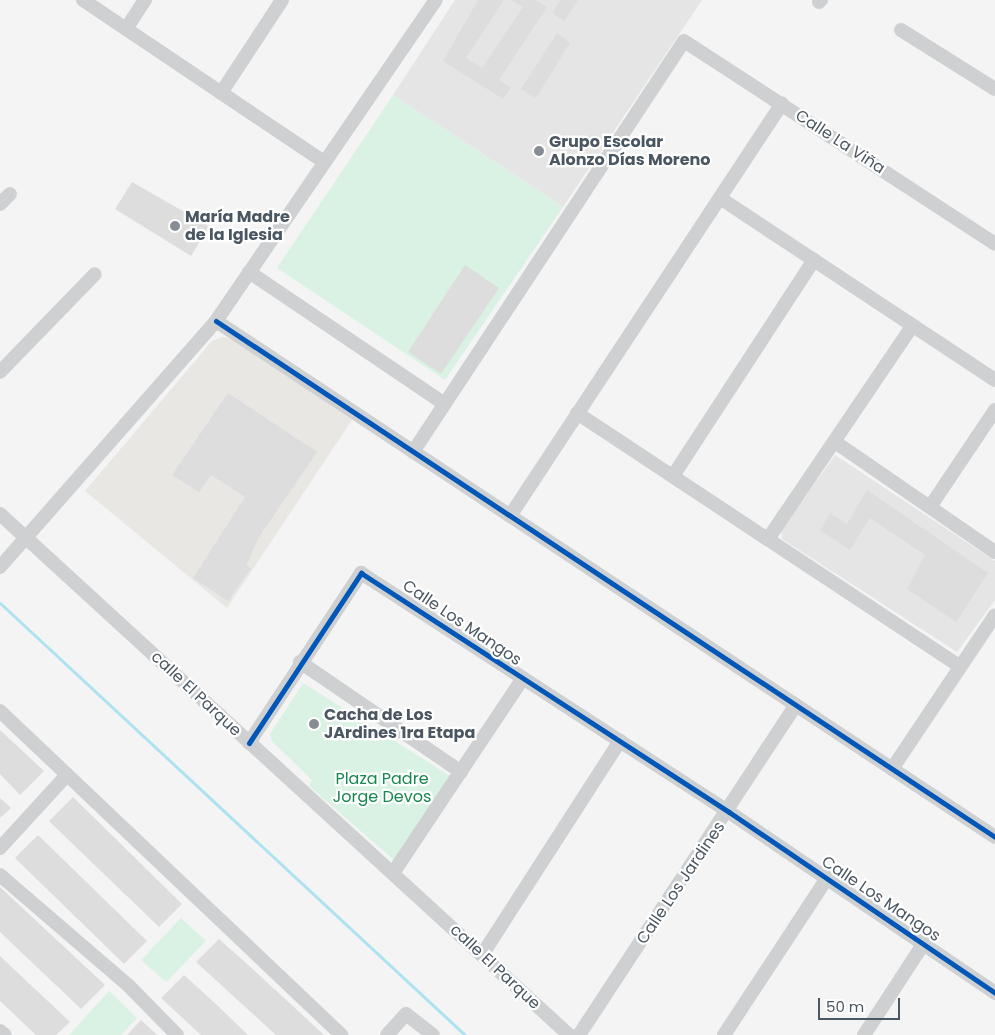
<!DOCTYPE html>
<meta charset="utf-8">
<style>
body{margin:0}
#map{position:relative;width:995px;height:1035px;overflow:hidden;background:#f4f4f4;font-family:Poppins,sans-serif}
div>[style]{position:absolute}
[style*='--x']{left:calc(var(--x)*1px);top:calc(var(--y)*1px);width:calc(var(--w)*1px);rotate:calc(var(--a)*1deg)}
.commercial>*{inset:0;background:#e8e7e3}
.education>*{inset:0;background:#e6e5e6}
.green>*{inset:0;background:#d9f2e3}
.stream>*{height:3px;margin:-1.5px;padding:0 1.5px;transform-origin:1.5px;border-radius:1.5px;background:#aee2f0}
.building>*{inset:0;background:#ddddde}
.minor>*{height:14px;margin:-7px;padding:0 7px;transform-origin:7px;border-radius:7px;background:#ced0d2}
.cycleway>*{height:5px;margin:-2.5px;padding:0 2.5px;transform-origin:2.5px;border-radius:2.5px;background:#0057b8}
.dots>*{width:14px;height:14px;translate:-50% -50%;box-sizing:border-box;border:2px solid #fff;border-radius:50%}
span{translate:-50% -50%;white-space:nowrap;text-align:center;line-height:1.15;-webkit-text-stroke:4.5px #fff;paint-order:stroke}
.poi-label{font-size:16px;color:#4a5661;font-weight:700}
.left{translate:0 -50%;text-align:left}
.street-label{font-size:16px;color:#4a5661}
.park-label{font-size:16px;color:#17864f}
.scale{position:absolute;left:818px;top:998px;width:82px;height:22px;box-sizing:border-box;border:2px solid #4a5661;border-top:0;padding-left:6px;font-size:15px;line-height:18px;white-space:nowrap;color:#4a5661;-webkit-text-stroke:4px #fff;paint-order:stroke}
</style>
<div id="map">
<div class="commercial">
<i style="clip-path:polygon(223px 337px,235px 340px,352px 420px,227px 608px,85px 491px,212px 341px)"></i>
</div>
<div class="education">
<i style="clip-path:polygon(455px 0,702px 0,563px 207px,393px 95px)"></i>
<i style="clip-path:polygon(835px 455px,995px 561px,995px 600px,957px 652px,782px 539px,781px 531px)"></i>
</div>
<div class="green">
<i style="clip-path:polygon(393px 95px,563px 207px,445px 380px,277px 268px)"></i>
<i style="clip-path:polygon(303px 683px,450px 776px,395px 861px,309px 786px,312px 780px,272px 741px,270px 734px)"></i>
<i style="clip-path:polygon(181px 918px,206px 941px,166px 982px,141px 960px)"></i>
<i style="clip-path:polygon(109px 991px,137px 1018px,121px 1035px,69px 1035px)"></i>
</div>
<div class="stream">
<i style="--x:0;--y:603;--w:635;--a:42.89"></i>
</div>
<div class="building">
<i style="clip-path:polygon(478px 0,504px 0,466px 58px,482px 68px,523px 7px,511px 0,536px 0,547px 7px,499px 80px,511px 88px,503px 99px,443px 61px)"></i>
<i style="clip-path:polygon(561px 0,578px 0,564px 21px,552px 13px)"></i>
<i style="clip-path:polygon(557px 33px,570px 43px,536px 98px,521px 89px)"></i>
<i style="clip-path:polygon(132px 182px,209px 226px,191px 256px,115px 209px)"></i>
<i style="clip-path:polygon(465px 265px,499px 288px,441px 374px,408px 352px)"></i>
<i style="clip-path:polygon(228px 393px,317px 452px,259px 537px,246px 566px,251px 568px,228px 601px,193px 578px,245px 497px,211px 475px,199px 492px,172px 475px)"></i>
<i style="clip-path:polygon(867px 490px,988px 573px,956px 622px,907px 589px,925px 555px,870px 518px,850px 550px,820px 530px,830px 513px,847px 524px)"></i>
<i style="clip-path:polygon(0 730px,44px 771px,20px 795px,0 774px)"></i>
<i style="clip-path:polygon(73px 797px,182px 904px,159px 927px,49px 821px)"></i>
<i style="clip-path:polygon(0 798px,11px 808px,0 818px)"></i>
<i style="clip-path:polygon(38px 835px,147px 941px,124px 964px,15px 858px)"></i>
<i style="clip-path:polygon(0 887px,105px 985px,81px 1009px,0 932px)"></i>
<i style="clip-path:polygon(219px 939px,257px 973px,324px 1035px,276px 1035px,196px 962px)"></i>
<i style="clip-path:polygon(0 956px,70px 1022px,56px 1035px,36px 1035px,0 1001px)"></i>
<i style="clip-path:polygon(184px 975px,218px 1006px,248px 1035px,201px 1035px,161px 998px)"></i>
<i style="clip-path:polygon(141px 1020px,157px 1035px,127px 1035px)"></i>
</div>
<div class="minor">
<i style="--x:83;--y:0;--w:290;--a:33.9"></i>
<i style="--x:819;--y:2;--w:3;--a:-45"></i>
<i style="--x:126;--y:29;--w:35;--a:-57"></i>
<i style="--x:901;--y:30;--w:111;--a:32.1"></i>
<i style="--x:221;--y:93;--w:111;--a:-56.7"></i>
<i style="--x:720;--y:198;--w:330;--a:33.5"></i>
<i style="--x:0;--y:204;--w:14;--a:-45"></i>
<i style="--x:249;--y:272;--w:234;--a:34"></i>
<i style="--x:216;--y:321;--w:934;--a:33.52"></i>
<i style="--x:0;--y:372;--w:136;--a:-45.9"></i>
<i style="--x:577;--y:413;--w:458;--a:33.5"></i>
<i style="--x:835;--y:442;--w:194;--a:34.5"></i>
<i style="--x:413;--y:452;--w:492;--a:-56.6"></i>
<i style="--x:684;--y:41;--w:371;--a:33.1"></i>
<i style="--x:673;--y:476;--w:258;--a:-56.9"></i>
<i style="--x:930;--y:507;--w:117;--a:-56.2"></i>
<i style="--x:0;--y:514;--w:771;--a:42.48"></i>
<i style="--x:510;--y:516;--w:494;--a:-56.6"></i>
<i style="--x:768;--y:539;--w:258;--a:-55.9"></i>
<i style="--x:0;--y:567;--w:327;--a:-48.7"></i>
<i style="--x:216;--y:321;--w:389;--a:-55.6"></i>
<i style="--x:300;--y:662;--w:195;--a:34.3"></i>
<i style="--x:0;--y:711;--w:471;--a:43.5"></i>
<i style="--x:249;--y:743;--w:204;--a:-56.6"></i>
<i style="--x:361;--y:573;--w:439;--a:33"></i>
<i style="--x:729;--y:812;--w:322;--a:34.2"></i>
<i style="--x:892;--y:769;--w:185;--a:-56.2"></i>
<i style="--x:0;--y:848;--w:99;--a:-47.5"></i>
<i style="--x:393;--y:873;--w:234;--a:-56.3"></i>
<i style="--x:0;--y:875;--w:169;--a:40.7"></i>
<i style="--x:128;--y:985;--w:70;--a:45.6"></i>
<i style="--x:482;--y:955;--w:255;--a:-57.2"></i>
<i style="--x:0;--y:1031;--w:6;--a:39"></i>
<i style="--x:387;--y:1035;--w:28;--a:-48"></i>
<i style="--x:406;--y:1014;--w:34;--a:38"></i>
<i style="--x:579;--y:1035;--w:395;--a:-56.7"></i>
<i style="--x:724;--y:1035;--w:188;--a:-56.7"></i>
<i style="--x:864;--y:1035;--w:110;--a:-56.9"></i>
</div>
<div class="cycleway">
<i style="--x:216;--y:321;--w:934;--a:33.52"></i>
<i style="--x:249;--y:743;--w:204;--a:-56.6"></i>
<i style="--x:361;--y:573;--w:439;--a:33"></i>
<i style="--x:729;--y:812;--w:322;--a:34.2"></i>
</div>
<div class="dots">
<i style="left:539px;top:151px;background:#868d94"></i>
<i style="left:175px;top:226px;background:#868d94"></i>
<i style="left:314px;top:724px;background:#868d94"></i>
</div>
<div class="poi-label">
<span class="left" style="left:549px;top:151px">Grupo Escolar<br>Alonzo Días Moreno</span>
<span class="left" style="left:185px;top:226px">María Madre<br>de la Iglesia</span>
<span class="left" style="left:324px;top:724px">Cacha de Los<br>JArdines 1ra Etapa</span>
</div>
<div class="street-label">
<span style="left:840px;top:142px;rotate:33deg">Calle La Viña</span>
<span style="left:462px;top:623px;rotate:34deg">Calle Los Mangos</span>
<span style="left:196px;top:694px;rotate:43deg">calle El Parque</span>
<span style="left:681px;top:883px;rotate:-56deg">Calle Los Jardines</span>
<span style="left:881px;top:899px;rotate:34deg">Calle Los Mangos</span>
<span style="left:495px;top:967px;rotate:43deg">calle El Parque</span>
</div>
<div class="park-label">
<span style="left:382px;top:788px">Plaza Padre<br>Jorge Devos</span>
</div>
<div class="scale">50 m</div>
</div>
